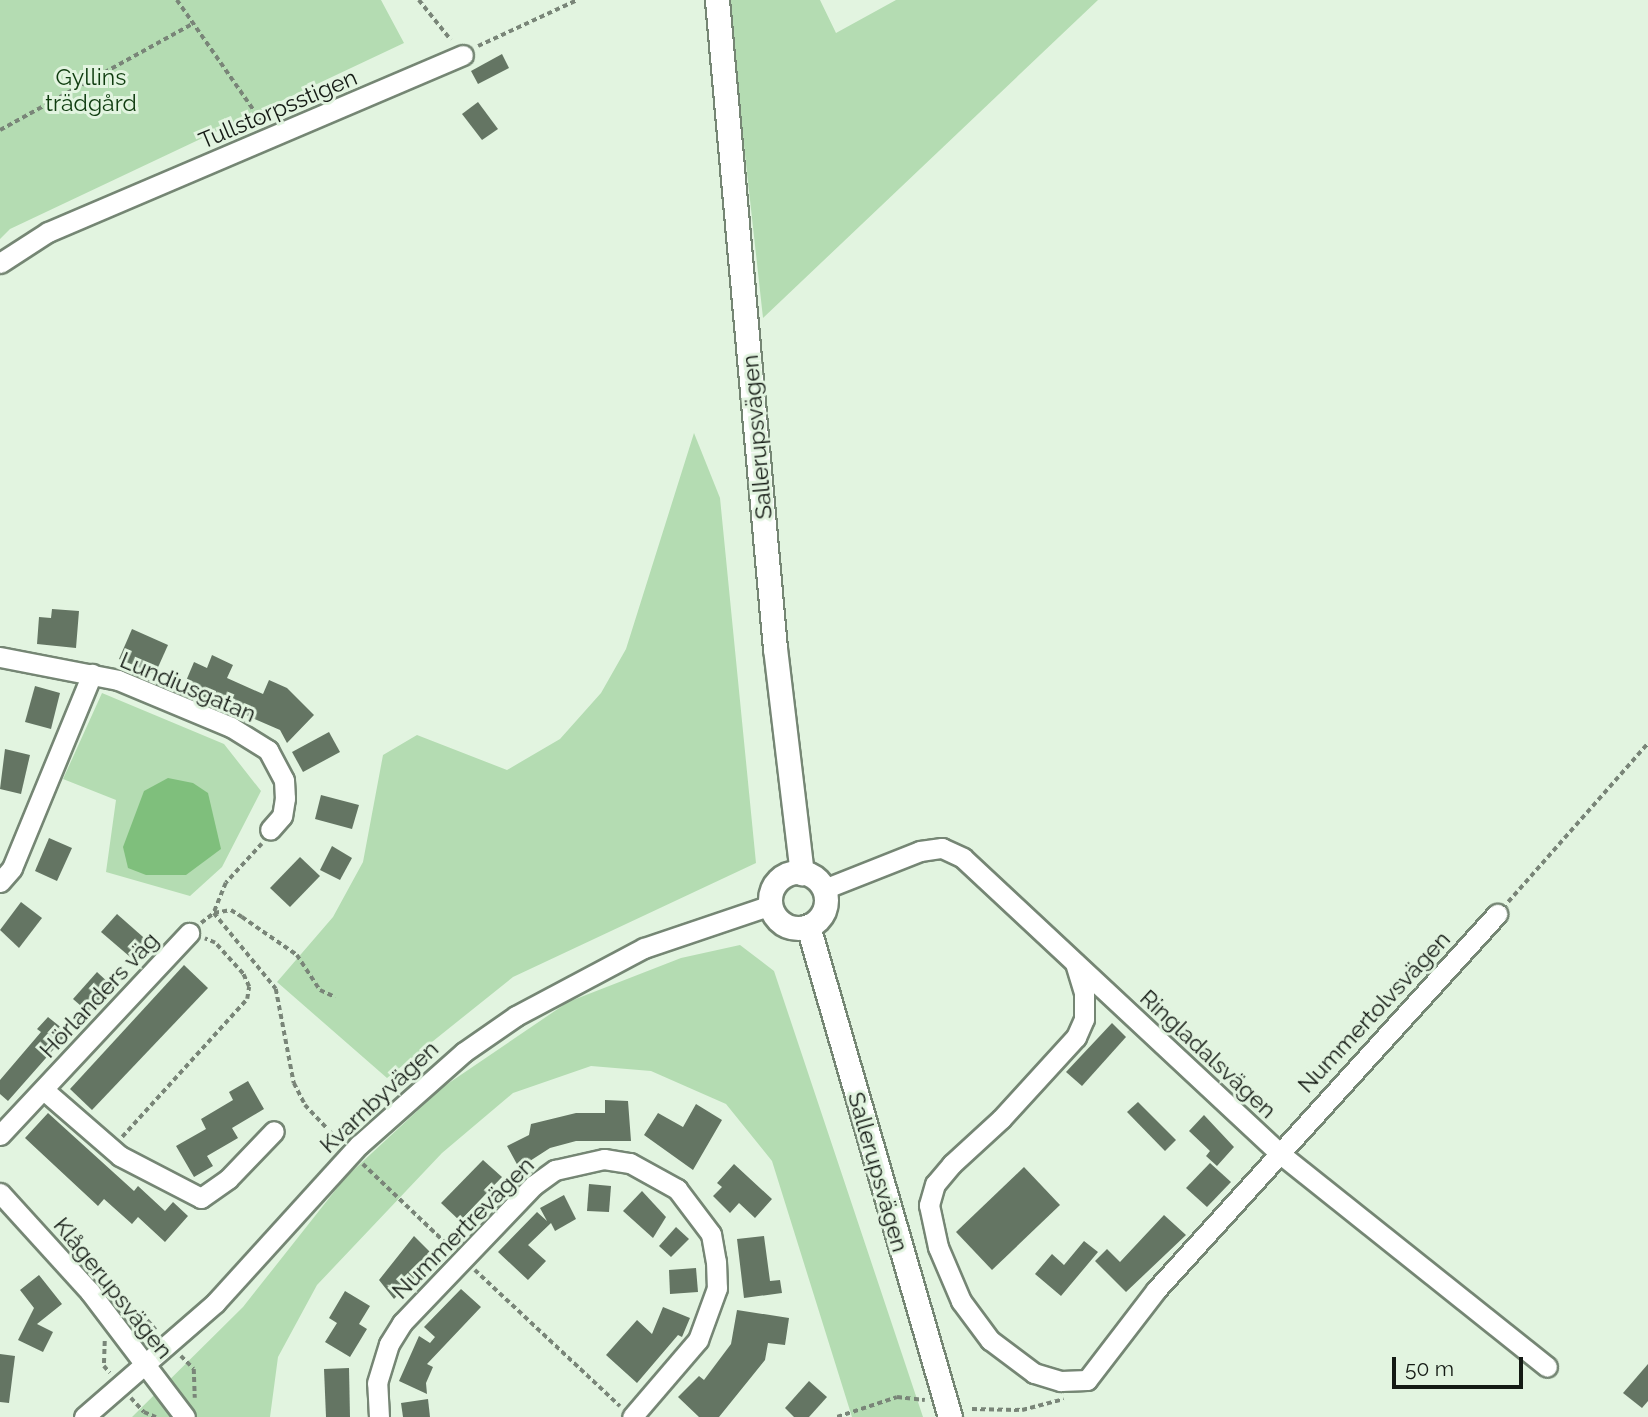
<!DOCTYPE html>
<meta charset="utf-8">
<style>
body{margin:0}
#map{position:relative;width:1648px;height:1417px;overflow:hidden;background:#e2f4e0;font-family:Raleway,sans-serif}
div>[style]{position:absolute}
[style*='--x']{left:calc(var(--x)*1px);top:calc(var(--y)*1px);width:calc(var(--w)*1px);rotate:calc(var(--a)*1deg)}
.green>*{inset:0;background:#b4dcb2}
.water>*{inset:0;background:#7fbf7c}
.building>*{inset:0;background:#647563}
.path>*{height:3.5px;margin-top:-1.75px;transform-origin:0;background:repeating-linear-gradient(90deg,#798578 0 5px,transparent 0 8.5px)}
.roads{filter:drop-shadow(2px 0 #758674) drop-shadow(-2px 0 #758674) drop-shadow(0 2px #758674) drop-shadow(0 -2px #758674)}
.minor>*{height:19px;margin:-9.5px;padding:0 9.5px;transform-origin:9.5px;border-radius:9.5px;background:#fff}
.major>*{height:23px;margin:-11.5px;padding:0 11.5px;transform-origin:11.5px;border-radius:11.5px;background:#fff}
.major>.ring{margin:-11.5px;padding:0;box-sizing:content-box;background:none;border:23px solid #fff;border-radius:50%}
span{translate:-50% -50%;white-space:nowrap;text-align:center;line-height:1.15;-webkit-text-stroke:6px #e2f4e0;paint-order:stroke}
.park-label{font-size:23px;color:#0f3c0f}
.street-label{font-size:23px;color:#141a14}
.scale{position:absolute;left:1392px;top:1357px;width:131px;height:32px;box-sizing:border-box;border:4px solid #141a14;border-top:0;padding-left:9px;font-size:21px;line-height:24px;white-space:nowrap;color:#141a14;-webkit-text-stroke:5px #e2f4e0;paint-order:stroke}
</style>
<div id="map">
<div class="green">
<i style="clip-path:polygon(0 0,381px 0,404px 43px,10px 229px,0 239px)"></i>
<i style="clip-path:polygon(728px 0,820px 0,836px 33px,896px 0,1098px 0,763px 318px)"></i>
<i style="clip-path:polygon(694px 433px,720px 498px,756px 863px,513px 977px,387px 1078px,277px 982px,333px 917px,363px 862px,383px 755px,417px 735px,507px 770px,560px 739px,601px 693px,626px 649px)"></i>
<i style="clip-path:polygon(102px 693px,224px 744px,261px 791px,222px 867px,190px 896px,106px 872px,116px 800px,63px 779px)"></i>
<i style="clip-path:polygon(740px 945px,774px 971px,923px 1417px,852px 1417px,772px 1161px,726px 1104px,651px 1071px,591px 1066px,513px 1093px,442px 1153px,317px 1285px,278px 1357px,270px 1417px,132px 1417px,243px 1307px,345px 1178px,443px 1087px,568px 1002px,681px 958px)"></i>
</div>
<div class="water">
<i style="clip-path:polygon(168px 778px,193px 783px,208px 793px,221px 849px,186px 875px,146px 875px,128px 868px,123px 847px,144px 791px)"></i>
</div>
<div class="building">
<i style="clip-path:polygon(502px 54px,509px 68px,478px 84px,471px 71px)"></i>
<i style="clip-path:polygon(478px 102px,498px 129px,482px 140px,462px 114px)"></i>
<i style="clip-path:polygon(52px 609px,79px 611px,76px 648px,37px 644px,39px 617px,51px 618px)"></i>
<i style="clip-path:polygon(132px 629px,168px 645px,155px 674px,119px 659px)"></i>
<i style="clip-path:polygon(212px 655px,233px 665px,227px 678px,263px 694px,269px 680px,287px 688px,314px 715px,287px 743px,280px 730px,183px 688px,194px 662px,207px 668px)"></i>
<i style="clip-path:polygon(35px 686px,60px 693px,51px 729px,25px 722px)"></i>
<i style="clip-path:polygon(329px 732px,340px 752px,303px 772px,292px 752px)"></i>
<i style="clip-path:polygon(5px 749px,30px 755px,21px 794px,0 789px)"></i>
<i style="clip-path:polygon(321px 795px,359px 805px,352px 829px,315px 819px)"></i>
<i style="clip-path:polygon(49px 838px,72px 848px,57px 881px,35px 871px)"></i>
<i style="clip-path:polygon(332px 846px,352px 858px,340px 880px,320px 870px)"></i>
<i style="clip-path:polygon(300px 857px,320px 876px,290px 907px,270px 888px)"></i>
<i style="clip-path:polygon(21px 902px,42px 918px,19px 948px,0 930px)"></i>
<i style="clip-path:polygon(117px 914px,151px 944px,136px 962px,101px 932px)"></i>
<i style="clip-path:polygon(184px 965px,208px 988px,92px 1110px,70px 1089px)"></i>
<i style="clip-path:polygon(97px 972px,112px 986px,88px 1012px,73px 999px)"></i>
<i style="clip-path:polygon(48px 1017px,68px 1033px,8px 1101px,0 1094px,0 1080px,41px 1032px,37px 1029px)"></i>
<i style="clip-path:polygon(1112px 1023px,1126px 1037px,1082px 1086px,1066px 1072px)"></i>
<i style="clip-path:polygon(248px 1081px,264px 1109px,232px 1128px,238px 1138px,207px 1156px,213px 1166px,194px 1177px,176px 1146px,206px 1129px,201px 1119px,233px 1100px,229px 1092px)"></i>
<i style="clip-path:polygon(605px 1100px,628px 1101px,631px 1141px,576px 1141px,550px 1148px,519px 1168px,507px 1146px,529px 1135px,531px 1124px,576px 1113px,605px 1113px)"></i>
<i style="clip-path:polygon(1138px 1102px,1176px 1140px,1165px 1151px,1127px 1112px)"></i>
<i style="clip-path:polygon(696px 1104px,722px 1120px,693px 1170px,644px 1135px,658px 1113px,683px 1127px)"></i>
<i style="clip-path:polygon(48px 1113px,134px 1191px,138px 1186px,165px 1211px,173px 1202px,188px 1216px,165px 1242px,138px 1217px,132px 1224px,104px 1199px,98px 1206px,25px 1138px)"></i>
<i style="clip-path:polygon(1204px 1115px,1234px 1147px,1217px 1166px,1206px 1156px,1210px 1151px,1189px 1131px)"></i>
<i style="clip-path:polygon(483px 1160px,502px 1177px,460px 1221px,441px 1203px)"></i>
<i style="clip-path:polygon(1210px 1163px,1231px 1182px,1207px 1207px,1186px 1188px)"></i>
<i style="clip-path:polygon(734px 1164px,772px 1199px,755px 1218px,739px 1203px,730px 1213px,713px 1196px,722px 1187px,717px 1183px)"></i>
<i style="clip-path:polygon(1024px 1167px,1060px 1205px,992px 1270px,956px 1232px)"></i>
<i style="clip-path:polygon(589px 1184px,611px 1186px,609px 1212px,587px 1211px)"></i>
<i style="clip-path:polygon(642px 1191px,666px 1217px,653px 1238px,623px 1211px)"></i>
<i style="clip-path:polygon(564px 1195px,576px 1219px,555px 1231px,551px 1223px,528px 1245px,546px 1261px,528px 1280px,498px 1252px,537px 1212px,547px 1221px,540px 1208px)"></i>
<i style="clip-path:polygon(1164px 1215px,1186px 1235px,1126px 1292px,1095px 1261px,1107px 1249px,1120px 1262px)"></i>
<i style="clip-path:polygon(676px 1227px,689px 1239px,671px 1257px,659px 1246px)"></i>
<i style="clip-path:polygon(414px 1236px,430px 1252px,411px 1271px,416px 1276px,394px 1299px,379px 1280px)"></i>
<i style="clip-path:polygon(764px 1236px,770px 1281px,780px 1280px,782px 1293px,744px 1298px,737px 1239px)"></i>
<i style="clip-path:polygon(1084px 1241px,1098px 1252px,1061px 1296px,1035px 1274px,1052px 1254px,1064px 1265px)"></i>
<i style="clip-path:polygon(696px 1268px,698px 1292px,670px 1294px,669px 1270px)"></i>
<i style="clip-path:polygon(39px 1275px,62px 1304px,37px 1324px,53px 1332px,43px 1352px,18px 1340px,34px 1308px,20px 1290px)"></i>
<i style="clip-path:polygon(461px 1289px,481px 1307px,427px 1364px,433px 1367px,426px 1383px,427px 1394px,399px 1381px,419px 1336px,430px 1343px,435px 1337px,424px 1327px)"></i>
<i style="clip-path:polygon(345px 1291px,370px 1306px,359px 1324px,367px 1329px,350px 1357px,325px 1342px,337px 1323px,329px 1318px)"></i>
<i style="clip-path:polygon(663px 1307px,690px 1318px,682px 1337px,678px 1335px,637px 1383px,606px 1355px,637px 1320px,652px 1334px)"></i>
<i style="clip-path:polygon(737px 1310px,789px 1318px,785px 1345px,768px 1343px,765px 1360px,719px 1417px,699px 1417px,678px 1397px,699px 1376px,704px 1380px,731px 1344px)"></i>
<i style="clip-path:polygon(0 1354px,15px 1356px,9px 1403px,0 1402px)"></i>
<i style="clip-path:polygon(1648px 1364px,1648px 1401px,1642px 1408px,1623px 1393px)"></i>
<i style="clip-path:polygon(349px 1368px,350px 1417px,326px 1417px,324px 1369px)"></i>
<i style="clip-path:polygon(809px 1381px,827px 1397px,809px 1417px,794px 1417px,785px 1408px)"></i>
<i style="clip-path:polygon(428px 1399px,430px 1417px,403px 1417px,401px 1403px)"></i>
</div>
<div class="path">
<i style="--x:177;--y:0;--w:149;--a:55.1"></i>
<i style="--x:419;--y:0;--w:51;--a:51.3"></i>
<i style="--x:478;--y:46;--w:109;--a:-24.9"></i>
<i style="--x:0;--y:130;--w:222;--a:-28.9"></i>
<i style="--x:262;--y:844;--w:53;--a:132.7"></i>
<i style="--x:226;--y:883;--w:32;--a:112"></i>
<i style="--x:214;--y:913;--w:98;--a:50.8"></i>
<i style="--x:276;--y:989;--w:96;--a:79.2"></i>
<i style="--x:294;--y:1083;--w:25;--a:63"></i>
<i style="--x:305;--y:1105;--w:48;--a:46.7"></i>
<i style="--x:1508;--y:902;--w:212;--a:-48.6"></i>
<i style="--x:201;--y:923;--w:16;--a:-38"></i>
<i style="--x:214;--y:913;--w:17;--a:-10"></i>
<i style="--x:231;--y:910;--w:13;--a:32"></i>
<i style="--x:242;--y:917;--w:67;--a:34.6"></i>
<i style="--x:297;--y:955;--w:42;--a:56.7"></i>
<i style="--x:320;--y:990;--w:17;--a:25"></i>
<i style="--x:122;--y:1137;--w:186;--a:-47.8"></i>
<i style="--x:247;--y:999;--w:12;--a:-81"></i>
<i style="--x:249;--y:987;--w:14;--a:-115"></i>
<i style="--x:243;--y:974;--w:42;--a:-132.1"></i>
<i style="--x:215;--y:943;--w:11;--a:-158"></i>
<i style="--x:363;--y:1164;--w:122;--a:43.7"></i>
<i style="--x:475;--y:1270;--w:199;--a:43.2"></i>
<i style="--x:123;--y:1306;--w:21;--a:23"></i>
<i style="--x:142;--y:1314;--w:21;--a:49"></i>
<i style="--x:105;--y:1341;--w:25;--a:92"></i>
<i style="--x:104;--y:1366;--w:9;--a:49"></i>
<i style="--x:181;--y:1356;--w:18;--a:45"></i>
<i style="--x:194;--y:1369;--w:29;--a:88"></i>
<i style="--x:131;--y:1398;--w:19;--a:47"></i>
<i style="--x:144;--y:1412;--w:13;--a:23"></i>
<i style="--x:972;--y:1409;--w:50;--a:1.1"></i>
<i style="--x:1022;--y:1410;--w:43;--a:-14.7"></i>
<i style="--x:837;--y:1417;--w:63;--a:-18.4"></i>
<i style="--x:897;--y:1397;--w:28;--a:6"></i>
</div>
<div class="roads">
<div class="minor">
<i style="--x:0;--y:263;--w:57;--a:-32.9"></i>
<i style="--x:48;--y:232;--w:451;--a:-23.1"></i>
<i style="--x:0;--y:657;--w:120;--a:11"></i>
<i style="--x:118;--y:680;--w:122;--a:22.6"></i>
<i style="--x:231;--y:727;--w:44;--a:31.9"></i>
<i style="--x:268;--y:750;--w:34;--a:62"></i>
<i style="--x:284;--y:780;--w:18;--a:87"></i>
<i style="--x:285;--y:798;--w:18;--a:99"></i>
<i style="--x:282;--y:816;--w:18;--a:131"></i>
<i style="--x:0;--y:882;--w:18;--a:-49"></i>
<i style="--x:12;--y:868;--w:210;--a:-67.6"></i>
<i style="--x:824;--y:889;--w:103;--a:-21.6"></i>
<i style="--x:920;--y:851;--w:22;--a:-8"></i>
<i style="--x:942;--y:848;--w:23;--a:25"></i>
<i style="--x:963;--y:858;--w:431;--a:43"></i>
<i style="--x:1278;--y:1152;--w:344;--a:38.6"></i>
<i style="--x:1075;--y:963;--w:31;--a:73"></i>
<i style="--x:1084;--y:993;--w:26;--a:90"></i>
<i style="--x:1084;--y:1019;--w:20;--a:114"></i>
<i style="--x:1076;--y:1037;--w:111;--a:132.4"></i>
<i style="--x:1001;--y:1119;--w:67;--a:137.4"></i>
<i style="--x:952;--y:1164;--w:26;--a:130"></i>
<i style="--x:935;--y:1184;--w:22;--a:106"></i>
<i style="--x:929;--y:1205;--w:43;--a:77.9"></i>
<i style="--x:938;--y:1247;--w:59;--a:66.9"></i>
<i style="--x:961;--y:1301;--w:49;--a:53.4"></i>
<i style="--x:990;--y:1340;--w:55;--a:36.9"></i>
<i style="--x:1034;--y:1373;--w:28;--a:17"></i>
<i style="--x:1061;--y:1381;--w:26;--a:-2"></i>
<i style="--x:1087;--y:1380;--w:113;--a:-52.5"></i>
<i style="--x:1156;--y:1290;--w:508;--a:-47.79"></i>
<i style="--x:45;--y:1091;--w:99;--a:40.9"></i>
<i style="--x:120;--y:1156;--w:91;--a:27.4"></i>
<i style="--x:201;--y:1198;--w:33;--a:-35"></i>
<i style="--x:228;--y:1179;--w:66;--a:-46.2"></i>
<i style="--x:0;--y:1135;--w:277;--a:-46.9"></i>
<i style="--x:0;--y:1193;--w:134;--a:47.7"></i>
<i style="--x:90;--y:1292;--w:157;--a:52.8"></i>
<i style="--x:84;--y:1417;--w:174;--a:-41"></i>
<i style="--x:215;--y:1303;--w:214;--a:-47.7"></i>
<i style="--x:359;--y:1145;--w:140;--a:-41.5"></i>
<i style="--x:464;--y:1052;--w:63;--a:-34.7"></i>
<i style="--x:516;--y:1016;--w:145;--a:-28"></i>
<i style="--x:644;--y:948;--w:134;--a:-18.7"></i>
<i style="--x:379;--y:1417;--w:34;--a:-93"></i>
<i style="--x:377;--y:1383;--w:41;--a:-72.9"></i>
<i style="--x:389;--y:1344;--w:25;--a:-58"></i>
<i style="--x:402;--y:1323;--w:191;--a:-46.3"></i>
<i style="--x:534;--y:1185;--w:26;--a:-36"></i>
<i style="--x:555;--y:1170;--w:50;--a:-12.7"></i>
<i style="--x:604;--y:1159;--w:26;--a:9"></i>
<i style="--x:630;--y:1163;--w:54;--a:29"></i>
<i style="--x:677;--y:1189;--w:56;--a:52.9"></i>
<i style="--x:711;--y:1234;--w:27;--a:80"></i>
<i style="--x:716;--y:1261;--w:27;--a:88"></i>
<i style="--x:717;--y:1288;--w:55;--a:110.1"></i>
<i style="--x:698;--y:1340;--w:101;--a:130.6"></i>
</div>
<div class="major">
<i style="--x:717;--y:0;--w:651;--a:84.89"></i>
<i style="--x:775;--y:648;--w:227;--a:83.2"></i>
<i class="ring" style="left:770px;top:872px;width:33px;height:33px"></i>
<i style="--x:808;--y:926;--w:511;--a:73.87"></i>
</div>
</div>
<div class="park-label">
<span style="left:91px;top:90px">Gyllins<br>trädgård</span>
</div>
<div class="street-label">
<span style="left:278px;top:109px;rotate:-23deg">Tullstorpsstigen</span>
<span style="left:757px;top:437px;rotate:-95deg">Sallerupsvägen</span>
<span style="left:188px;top:687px;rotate:23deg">Lundiusgatan</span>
<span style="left:99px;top:995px;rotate:-47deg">Hörlanders väg</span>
<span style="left:1374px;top:1012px;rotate:-47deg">Nummertolvsvägen</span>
<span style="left:1208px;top:1054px;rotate:43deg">Ringladalsvägen</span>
<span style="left:379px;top:1097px;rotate:-43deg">Kvarnbyvägen</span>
<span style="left:878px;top:1172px;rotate:74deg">Sallerupsvägen</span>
<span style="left:463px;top:1228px;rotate:-45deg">Nummertrevägen</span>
<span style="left:113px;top:1288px;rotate:51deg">Klågerupsvägen</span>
</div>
<div class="scale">50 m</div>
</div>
